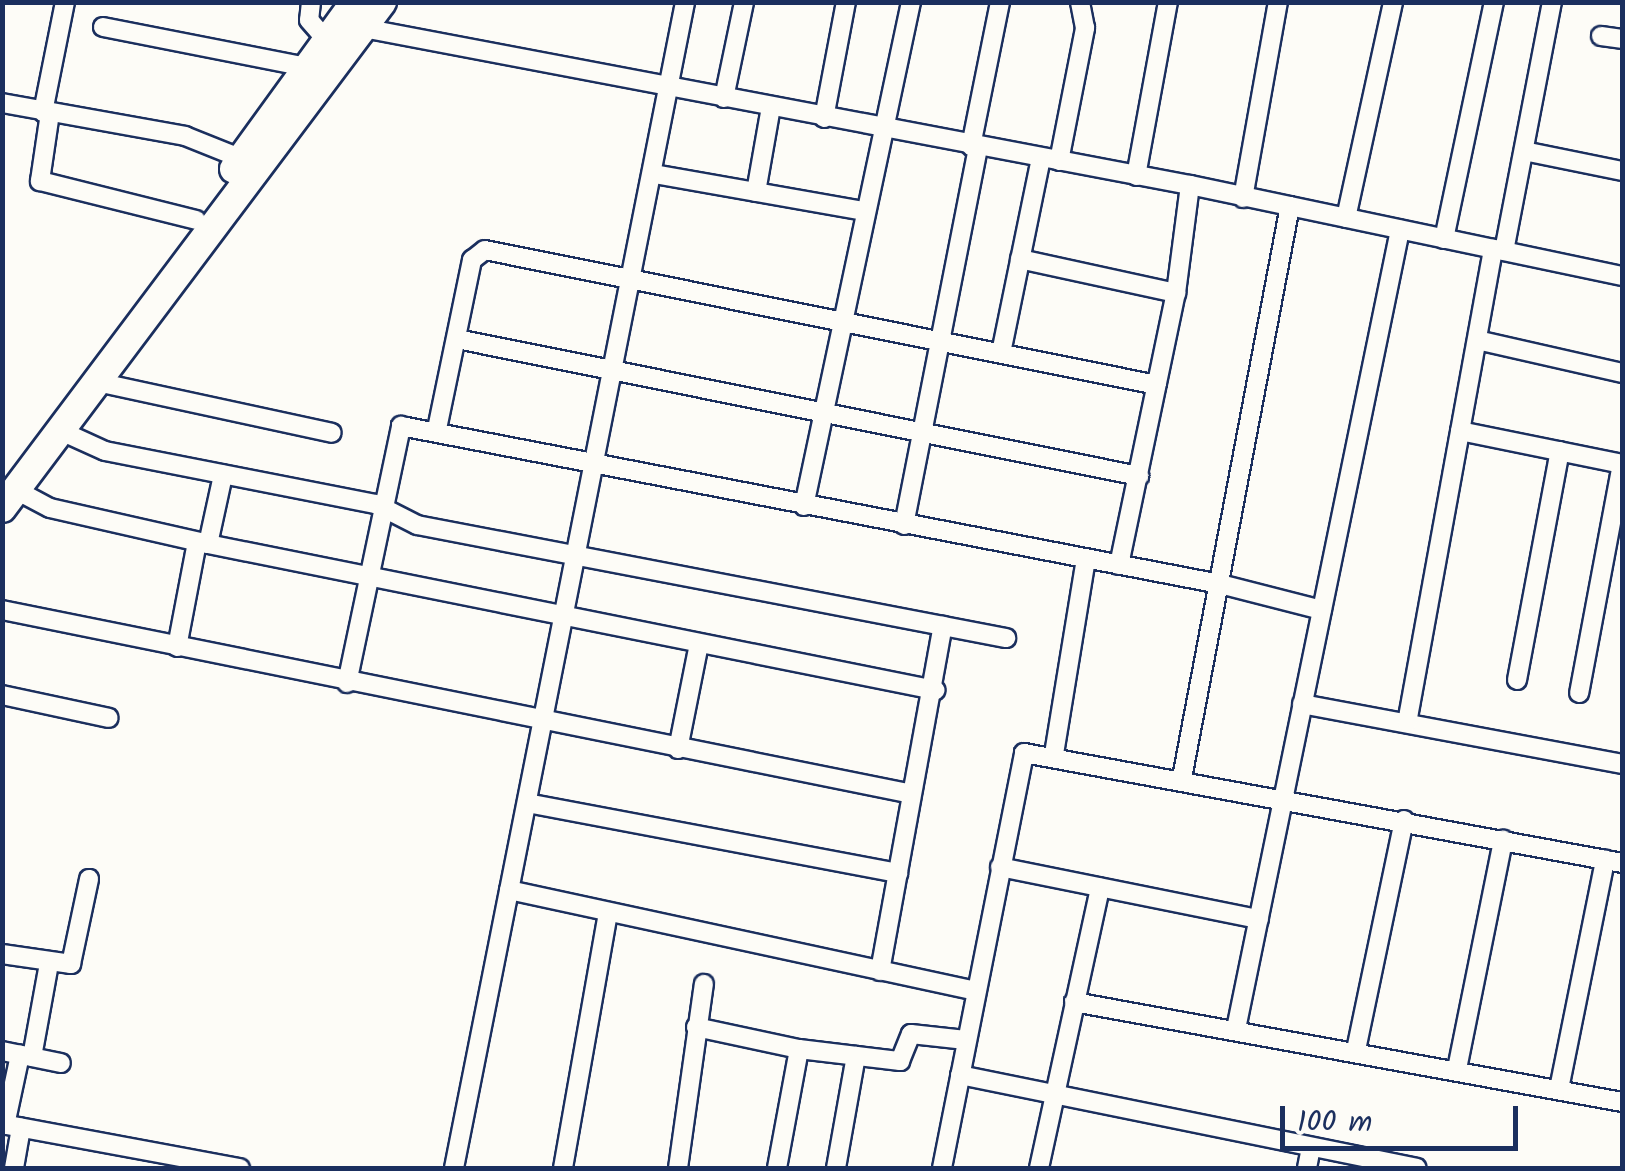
<!DOCTYPE html>
<style>
body{margin:0}
#map{position:relative;width:1625px;height:1171px;overflow:hidden;background:#fdfcf7;font-family:Kalam,sans-serif}
div>[style]{position:absolute}
[style*='--x']{left:calc(var(--x)*1px);top:calc(var(--y)*1px);width:calc(var(--w)*1px);rotate:calc(var(--a)*1deg)}
.roads{filter:drop-shadow(2px 0 #1b2f5e) drop-shadow(-2px 0 #1b2f5e) drop-shadow(0 2px #1b2f5e) drop-shadow(0 -2px #1b2f5e)}
.minor>*{height:18px;margin:-9px;padding:0 9px;transform-origin:9px;border-radius:9px;background:#fdfcf7}
.primary>*{height:28px;margin:-14px;padding:0 14px;transform-origin:14px;border-radius:14px;background:#fdfcf7}
span{translate:-50% -50%;white-space:nowrap;text-align:center;line-height:1.15;-webkit-text-stroke:8px #fdfcf7;paint-order:stroke}
.frame{position:absolute;inset:0;border:5px solid #1b2f5e;pointer-events:none}
.scale{position:absolute;left:1280px;top:1106px;width:238px;height:45px;box-sizing:border-box;border:5px solid #1b2f5e;border-top:0;padding-left:12px;font-size:30px;line-height:35px;white-space:nowrap;color:#1b2f5e;-webkit-text-stroke:8px #fdfcf7;paint-order:stroke}
</style>
<div id="map">
<div class="roads">
<div class="minor">
<i style="--x:311;--y:2;--w:18;--a:96"></i>
<i style="--x:309;--y:20;--w:28;--a:49"></i>
<i style="--x:103;--y:27;--w:208;--a:11.1"></i>
<i style="--x:363;--y:28;--w:842;--a:10.75"></i>
<i style="--x:1190;--y:185;--w:441;--a:11.9"></i>
<i style="--x:1601;--y:36;--w:21;--a:8"></i>
<i style="--x:724;--y:98;--w:98;--a:-78.2"></i>
<i style="--x:2;--y:103;--w:186;--a:10.2"></i>
<i style="--x:185;--y:136;--w:70;--a:21.8"></i>
<i style="--x:43;--y:112;--w:112;--a:-78.7"></i>
<i style="--x:50;--y:113;--w:69;--a:98.4"></i>
<i style="--x:40;--y:181;--w:161;--a:14"></i>
<i style="--x:824;--y:118;--w:118;--a:-79.3"></i>
<i style="--x:971;--y:146;--w:147;--a:-78.6"></i>
<i style="--x:1524;--y:151;--w:100;--a:11.5"></i>
<i style="--x:1059;--y:161;--w:136;--a:-78.9"></i>
<i style="--x:1085;--y:28;--w:26;--a:-101"></i>
<i style="--x:654;--y:174;--w:213;--a:10"></i>
<i style="--x:1136;--y:176;--w:177;--a:-79.6"></i>
<i style="--x:756;--y:192;--w:86;--a:-80"></i>
<i style="--x:1243;--y:198;--w:199;--a:-79.9"></i>
<i style="--x:1346;--y:218;--w:221;--a:-77.7"></i>
<i style="--x:1444;--y:239;--w:242;--a:-78.1"></i>
<i style="--x:1504;--y:251;--w:254;--a:-79.1"></i>
<i style="--x:1020;--y:259;--w:160;--a:12.3"></i>
<i style="--x:457;--y:339;--w:696;--a:11.36"></i>
<i style="--x:1477;--y:340;--w:149;--a:12.8"></i>
<i style="--x:1001;--y:353;--w:199;--a:-78.4"></i>
<i style="--x:97;--y:382;--w:240;--a:12.2"></i>
<i style="--x:437;--y:429;--w:173;--a:-78.3"></i>
<i style="--x:472;--y:260;--w:16;--a:-38"></i>
<i style="--x:485;--y:250;--w:685;--a:11.36"></i>
<i style="--x:61;--y:431;--w:48;--a:24.4"></i>
<i style="--x:105;--y:451;--w:276;--a:11.1"></i>
<i style="--x:376;--y:504;--w:46;--a:27.1"></i>
<i style="--x:417;--y:525;--w:600;--a:10.86"></i>
<i style="--x:1460;--y:431;--w:165;--a:11.5"></i>
<i style="--x:1622;--y:464;--w:233;--a:100.6"></i>
<i style="--x:16;--y:490;--w:38;--a:28"></i>
<i style="--x:50;--y:508;--w:162;--a:12.8"></i>
<i style="--x:208;--y:544;--w:742;--a:11.36"></i>
<i style="--x:804;--y:506;--w:515;--a:-78.01"></i>
<i style="--x:904;--y:525;--w:385;--a:-78.9"></i>
<i style="--x:208;--y:544;--w:71;--a:-77.7"></i>
<i style="--x:1119;--y:565;--w:278;--a:-78.2"></i>
<i style="--x:1176;--y:293;--w:109;--a:-82.6"></i>
<i style="--x:2;--y:610;--w:928;--a:11.43"></i>
<i style="--x:177;--y:647;--w:107;--a:-79.2"></i>
<i style="--x:1517;--y:680;--w:233;--a:-79.4"></i>
<i style="--x:347;--y:683;--w:263;--a:-78.1"></i>
<i style="--x:401;--y:426;--w:834;--a:10.92"></i>
<i style="--x:1220;--y:584;--w:105;--a:14.3"></i>
<i style="--x:2;--y:695;--w:109;--a:12.1"></i>
<i style="--x:1302;--y:704;--w:326;--a:10.6"></i>
<i style="--x:1407;--y:723;--w:482;--a:-79.7"></i>
<i style="--x:678;--y:749;--w:107;--a:-78.7"></i>
<i style="--x:1054;--y:754;--w:198;--a:-80.7"></i>
<i style="--x:1182;--y:778;--w:582;--a:-79.31"></i>
<i style="--x:527;--y:803;--w:378;--a:10.7"></i>
<i style="--x:1000;--y:867;--w:264;--a:11.4"></i>
<i style="--x:509;--y:890;--w:478;--a:12.2"></i>
<i style="--x:2;--y:954;--w:70;--a:8.2"></i>
<i style="--x:71;--y:964;--w:87;--a:-78"></i>
<i style="--x:880;--y:971;--w:351;--a:-79.7"></i>
<i style="--x:1074;--y:1002;--w:557;--a:10.34"></i>
<i style="--x:696;--y:1027;--w:105;--a:12.1"></i>
<i style="--x:799;--y:1049;--w:102;--a:6.8"></i>
<i style="--x:900;--y:1061;--w:29;--a:-68"></i>
<i style="--x:911;--y:1034;--w:55;--a:6.2"></i>
<i style="--x:1236;--y:1029;--w:816;--a:-78.4"></i>
<i style="--x:1356;--y:1050;--w:235;--a:-78.2"></i>
<i style="--x:2;--y:1051;--w:60;--a:11.5"></i>
<i style="--x:32;--y:1057;--w:96;--a:-79.7"></i>
<i style="--x:1457;--y:1069;--w:234;--a:-78.6"></i>
<i style="--x:960;--y:1075;--w:466;--a:11.5"></i>
<i style="--x:1559;--y:1089;--w:234;--a:-78.6"></i>
<i style="--x:2;--y:1124;--w:242;--a:10.5"></i>
<i style="--x:5;--y:1125;--w:72;--a:-77.9"></i>
<i style="--x:14;--y:1168;--w:41;--a:-80.1"></i>
<i style="--x:454;--y:1168;--w:1189;--a:-78.79"></i>
<i style="--x:563;--y:1168;--w:260;--a:-80"></i>
<i style="--x:678;--y:1168;--w:186;--a:-82"></i>
<i style="--x:777;--y:1168;--w:121;--a:-79.5"></i>
<i style="--x:836;--y:1168;--w:114;--a:-79.9"></i>
<i style="--x:942;--y:1168;--w:423;--a:-78.8"></i>
<i style="--x:1024;--y:753;--w:608;--a:10.42"></i>
<i style="--x:1039;--y:1168;--w:287;--a:-77.7"></i>
<i style="--x:1307;--y:1168;--w:21;--a:-79"></i>
</div>
<div class="primary">
<i style="--x:234;--y:169;--w:206;--a:-54.1"></i>
<i style="--x:2;--y:508;--w:633;--a:-53.09"></i>
</div>
</div>
<div class="frame"></div>
<div class="scale">100 m</div>
</div>
